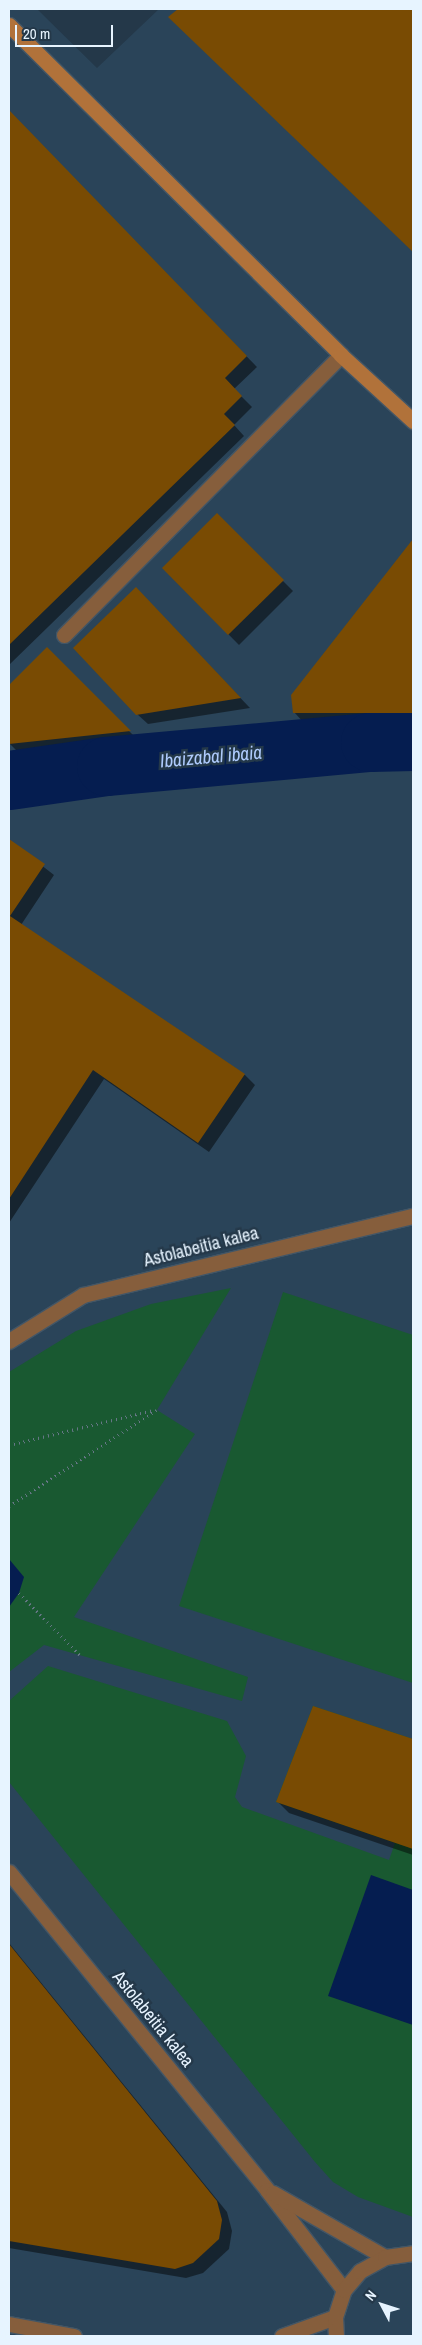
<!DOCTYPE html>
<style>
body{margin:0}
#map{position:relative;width:422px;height:2345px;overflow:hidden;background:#243849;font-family:"Archivo Narrow",sans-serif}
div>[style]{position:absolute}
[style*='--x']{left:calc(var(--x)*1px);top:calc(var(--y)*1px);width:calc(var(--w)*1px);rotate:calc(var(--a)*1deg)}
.built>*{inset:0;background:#2a4459}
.green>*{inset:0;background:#195931}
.water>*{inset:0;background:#051d50}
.shadow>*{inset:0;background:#0007}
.river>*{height:59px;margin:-29.5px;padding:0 29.5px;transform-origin:29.5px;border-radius:29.5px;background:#051d50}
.building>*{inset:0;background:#794b03}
.path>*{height:3px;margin-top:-1.5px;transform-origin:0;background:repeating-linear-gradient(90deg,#667786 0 1px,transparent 0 5px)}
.roads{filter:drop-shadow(1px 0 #435666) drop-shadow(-1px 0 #435666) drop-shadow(0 1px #435666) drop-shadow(0 -1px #435666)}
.street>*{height:15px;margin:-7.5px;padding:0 7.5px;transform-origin:7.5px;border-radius:7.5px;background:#865e3c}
.secondary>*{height:15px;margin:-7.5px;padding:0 7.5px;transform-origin:7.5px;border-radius:7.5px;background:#b1723a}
span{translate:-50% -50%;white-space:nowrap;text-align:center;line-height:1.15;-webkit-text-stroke:5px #243849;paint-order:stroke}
.street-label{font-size:18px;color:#e7f4ff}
.water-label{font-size:19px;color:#afcbfd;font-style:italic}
.frame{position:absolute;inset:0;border:10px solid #e7f4ff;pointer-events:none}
.north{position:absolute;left:357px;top:2280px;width:50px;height:50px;-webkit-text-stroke:4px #243849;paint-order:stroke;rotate:310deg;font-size:14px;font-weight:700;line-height:20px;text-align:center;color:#e7f4ff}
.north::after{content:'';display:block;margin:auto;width:18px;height:22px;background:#e7f4ff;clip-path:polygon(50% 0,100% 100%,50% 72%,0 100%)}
.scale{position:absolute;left:15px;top:25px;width:98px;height:22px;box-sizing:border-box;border:2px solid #e7f4ff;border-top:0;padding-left:6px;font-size:15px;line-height:18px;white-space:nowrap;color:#e7f4ff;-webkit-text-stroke:4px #243849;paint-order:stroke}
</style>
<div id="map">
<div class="built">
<i style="clip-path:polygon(9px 9px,37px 9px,97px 68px,159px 9px,413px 9px,413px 2336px,9px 2336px)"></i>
</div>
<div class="green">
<i style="clip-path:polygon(231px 1288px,157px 1410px,195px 1434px,74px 1617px,248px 1677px,242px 1701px,44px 1645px,9px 1672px,9px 1372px,76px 1331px,151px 1304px)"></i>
<i style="clip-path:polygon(283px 1292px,413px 1335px,413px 1683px,179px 1606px)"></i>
<i style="clip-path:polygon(48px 1666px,227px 1721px,246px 1756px,235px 1797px,242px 1807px,389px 1860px,395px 1843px,276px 1802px,313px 1706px,413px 1739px,413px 2217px,358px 2197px,333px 2182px,315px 2162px,9px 1782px,9px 1701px)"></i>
</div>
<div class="water">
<i style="clip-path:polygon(9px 1559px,24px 1577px,19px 1593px,9px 1607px)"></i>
<i style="clip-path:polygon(371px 1875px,413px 1890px,413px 2025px,328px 1996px)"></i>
</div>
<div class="shadow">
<i style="clip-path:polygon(180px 9px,413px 9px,413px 251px,170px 17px)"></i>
<i style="clip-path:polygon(9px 112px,257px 367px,234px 389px,252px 407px,234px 425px,244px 436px,9px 665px)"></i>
<i style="clip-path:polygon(217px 515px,293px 591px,239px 645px,163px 568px)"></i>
<i style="clip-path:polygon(413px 541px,413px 723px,304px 723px,294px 712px,292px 695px)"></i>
<i style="clip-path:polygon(146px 599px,250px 708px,148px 724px,137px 714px)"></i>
<i style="clip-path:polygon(47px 649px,139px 741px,21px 755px,9px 743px,9px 686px)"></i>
<i style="clip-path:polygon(9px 840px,54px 875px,21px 925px,245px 1075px,255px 1085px,209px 1152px,104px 1079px,9px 1223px)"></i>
<i style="clip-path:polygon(314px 1707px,413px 1740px,413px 1855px,289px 1813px,278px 1802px)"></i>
<i style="clip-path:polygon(9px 1943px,227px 2212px,232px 2231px,229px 2249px,203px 2273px,186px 2278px,9px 2248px)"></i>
</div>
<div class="river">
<i style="--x:9;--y:780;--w:98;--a:-8.2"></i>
<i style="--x:106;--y:766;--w:265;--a:-5.2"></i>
<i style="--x:370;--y:742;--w:43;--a:-1.3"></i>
</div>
<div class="building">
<i style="clip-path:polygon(178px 9px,413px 9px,413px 252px,168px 17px)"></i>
<i style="clip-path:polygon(9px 110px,247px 356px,225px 378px,242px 396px,224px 414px,235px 425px,9px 645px)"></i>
<i style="clip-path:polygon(217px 513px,284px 580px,228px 635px,162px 568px)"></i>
<i style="clip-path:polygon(413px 539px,413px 713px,293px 713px,291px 695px)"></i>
<i style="clip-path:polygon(136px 587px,241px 698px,136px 715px,73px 648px)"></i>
<i style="clip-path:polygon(47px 647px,131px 731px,9px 744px,9px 685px)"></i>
<i style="clip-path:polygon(9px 839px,45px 864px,10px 916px,245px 1074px,198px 1143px,93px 1070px,9px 1199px)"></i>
<i style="clip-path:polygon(313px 1706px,413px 1739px,413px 1849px,276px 1802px)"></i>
<i style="clip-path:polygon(9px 1944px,217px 2201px,222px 2220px,219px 2239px,193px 2263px,175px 2269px,9px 2241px)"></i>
</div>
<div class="path">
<i style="--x:9;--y:1445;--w:149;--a:-13.6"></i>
<i style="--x:9;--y:1506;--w:176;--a:-33.1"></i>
<i style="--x:19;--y:1593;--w:88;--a:45.5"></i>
</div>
<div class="roads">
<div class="street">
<i style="--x:64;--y:635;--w:394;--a:-45.3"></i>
<i style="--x:9;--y:1341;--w:87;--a:-31.9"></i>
<i style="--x:83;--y:1295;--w:339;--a:-13.5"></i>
<i style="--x:9;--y:1872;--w:409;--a:50.9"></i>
<i style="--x:267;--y:2190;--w:126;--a:52.4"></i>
<i style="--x:273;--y:2193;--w:129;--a:29.7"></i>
<i style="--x:9;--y:2324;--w:66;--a:10.5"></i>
<i style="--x:282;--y:2336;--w:56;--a:-19.7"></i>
<i style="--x:336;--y:2336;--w:19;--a:-93"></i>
<i style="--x:335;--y:2317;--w:28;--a:-72"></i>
<i style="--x:344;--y:2290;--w:25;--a:-50"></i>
<i style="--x:360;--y:2271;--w:29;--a:-29"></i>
<i style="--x:385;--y:2257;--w:28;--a:-8"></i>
</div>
<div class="secondary">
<i style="--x:9;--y:25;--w:468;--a:44.8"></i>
<i style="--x:341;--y:355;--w:98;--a:42.5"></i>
</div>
</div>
<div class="street-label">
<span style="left:201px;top:1247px;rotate:-14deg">Astolabeitia kalea</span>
<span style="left:153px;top:2019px;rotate:51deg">Astolabeitia kalea</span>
</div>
<div class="water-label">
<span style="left:211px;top:757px;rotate:-5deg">Ibaizabal ibaia</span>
</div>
<div class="frame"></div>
<div class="north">N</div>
<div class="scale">20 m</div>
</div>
